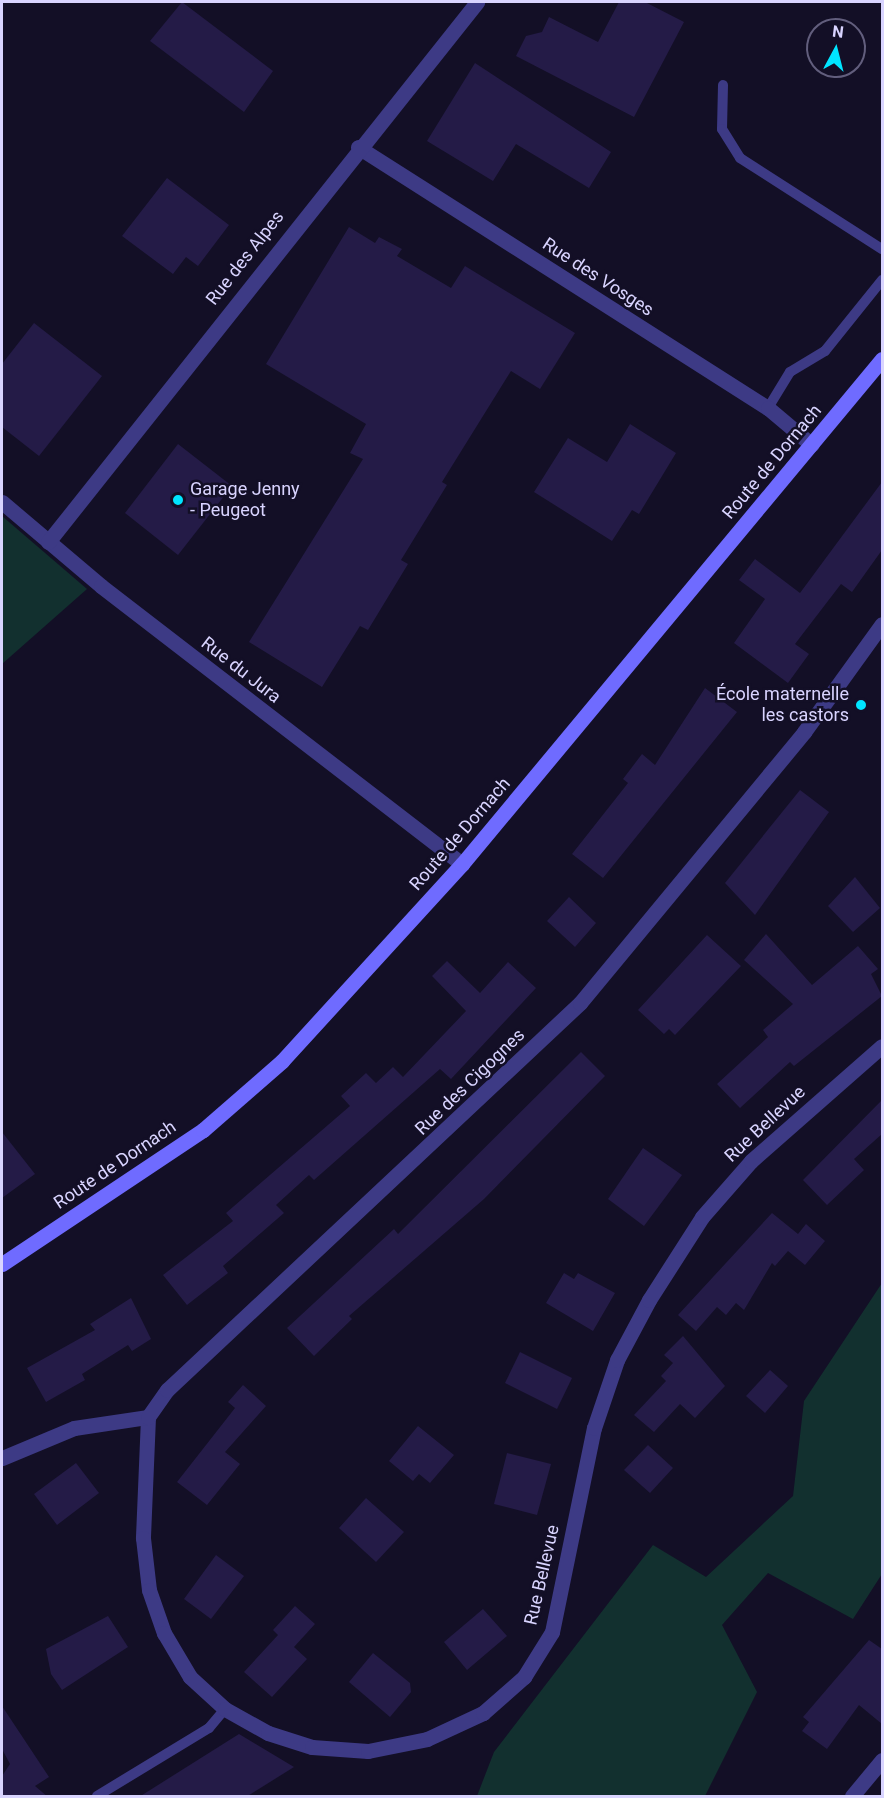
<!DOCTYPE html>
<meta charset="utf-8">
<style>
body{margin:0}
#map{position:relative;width:884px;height:1798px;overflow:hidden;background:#130f26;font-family:Roboto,sans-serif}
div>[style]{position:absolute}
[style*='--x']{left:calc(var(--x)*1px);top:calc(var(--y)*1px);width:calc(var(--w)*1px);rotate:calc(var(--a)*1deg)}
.green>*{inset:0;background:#12302f}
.building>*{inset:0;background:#241b47}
.lane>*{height:10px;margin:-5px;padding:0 5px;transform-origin:5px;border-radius:5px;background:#3d3a85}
.street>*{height:15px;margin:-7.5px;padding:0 7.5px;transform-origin:7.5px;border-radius:7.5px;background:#3d3a85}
.secondary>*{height:15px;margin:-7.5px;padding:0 7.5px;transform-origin:7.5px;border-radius:7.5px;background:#6f6bff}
.dots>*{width:16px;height:16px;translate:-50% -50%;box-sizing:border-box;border:3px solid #130f26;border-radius:50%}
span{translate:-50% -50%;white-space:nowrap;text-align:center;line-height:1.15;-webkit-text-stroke:5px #130f26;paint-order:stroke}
.street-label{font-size:18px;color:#d9d4ff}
.poi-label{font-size:18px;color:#d9d4ff}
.left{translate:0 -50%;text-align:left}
.right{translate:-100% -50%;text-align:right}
.frame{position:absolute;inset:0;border:3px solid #d9d4ff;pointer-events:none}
.north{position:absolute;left:806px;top:18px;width:60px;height:60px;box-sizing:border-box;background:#130f26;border:2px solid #625e7d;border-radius:50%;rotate:7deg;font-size:16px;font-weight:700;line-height:24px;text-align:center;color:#d9d4ff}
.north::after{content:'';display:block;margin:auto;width:21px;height:27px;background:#00e5ff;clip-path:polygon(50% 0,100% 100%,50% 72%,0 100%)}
</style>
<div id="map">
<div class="green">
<i style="clip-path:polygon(2px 516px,87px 589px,2px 664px)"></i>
<i style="clip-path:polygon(882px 1283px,882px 1574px,853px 1619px,768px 1573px,722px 1625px,757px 1692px,705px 1796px,477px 1796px,494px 1752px,653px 1545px,706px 1577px,793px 1496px,804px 1401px)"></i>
</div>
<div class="building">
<i style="clip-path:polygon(182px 2px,273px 71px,244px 112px,150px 41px)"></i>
<i style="clip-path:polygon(619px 2px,645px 2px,684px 22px,634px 117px,516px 56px,526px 36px,542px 32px,549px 17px,598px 42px)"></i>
<i style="clip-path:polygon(475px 63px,611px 152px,589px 188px,516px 144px,493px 181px,427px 141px)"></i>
<i style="clip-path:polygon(167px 178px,229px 225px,198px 266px,186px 257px,173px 274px,122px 236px)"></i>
<i style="clip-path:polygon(349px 227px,375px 243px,379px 237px,402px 249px,397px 256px,451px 288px,465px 266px,575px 333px,540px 389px,511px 371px,442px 482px,447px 485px,401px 560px,408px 564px,368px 630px,360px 626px,322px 687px,249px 642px,363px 459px,350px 453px,366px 424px,266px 364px)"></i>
<i style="clip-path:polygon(34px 323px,102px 376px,39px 456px,2px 427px,2px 364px)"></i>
<i style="clip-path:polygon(630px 424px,676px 453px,639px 514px,632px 510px,612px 541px,534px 492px,568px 438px,607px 462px)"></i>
<i style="clip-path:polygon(178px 444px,232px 486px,178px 555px,125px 513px)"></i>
<i style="clip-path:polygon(882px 482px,882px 550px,852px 592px,841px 584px,795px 644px,809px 654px,788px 683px,734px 643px,765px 599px,739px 580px,755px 559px,800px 593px)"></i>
<i style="clip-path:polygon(705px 688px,737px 712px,603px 878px,572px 854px,628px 783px,623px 779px,642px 754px,655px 765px)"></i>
<i style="clip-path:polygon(800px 790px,829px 812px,755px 915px,725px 883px)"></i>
<i style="clip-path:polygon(855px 877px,880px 908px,853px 932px,828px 906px)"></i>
<i style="clip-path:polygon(569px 897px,596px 923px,575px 947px,547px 921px)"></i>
<i style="clip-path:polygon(766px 934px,812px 985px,858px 946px,878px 969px,871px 974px,882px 996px,794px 1066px,790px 1062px,740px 1108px,717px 1084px,768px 1037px,763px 1030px,793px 1004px,744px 960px)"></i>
<i style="clip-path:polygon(707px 935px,741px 966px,675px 1035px,669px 1029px,664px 1034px,638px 1010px)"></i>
<i style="clip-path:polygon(447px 961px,480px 993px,508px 962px,536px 988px,451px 1079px,440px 1069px,314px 1180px,309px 1175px,276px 1205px,284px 1213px,223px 1266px,228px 1273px,187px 1305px,163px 1275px,233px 1221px,226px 1213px,350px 1106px,341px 1096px,366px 1073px,376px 1083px,393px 1067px,403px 1077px,466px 1011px,432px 976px)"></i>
<i style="clip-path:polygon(581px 1052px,605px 1076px,484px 1199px,349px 1316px,352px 1319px,314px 1356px,287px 1328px,394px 1229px,398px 1234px)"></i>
<i style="clip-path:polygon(882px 1100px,882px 1134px,854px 1159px,864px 1170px,827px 1205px,803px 1180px)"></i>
<i style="clip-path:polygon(2px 1132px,35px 1174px,2px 1198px)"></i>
<i style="clip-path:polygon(643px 1148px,682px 1175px,644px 1226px,608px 1199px)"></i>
<i style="clip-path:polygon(772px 1213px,798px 1234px,806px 1224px,825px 1241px,805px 1265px,788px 1251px,775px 1266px,772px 1263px,744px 1310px,736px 1303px,726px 1315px,717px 1307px,696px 1331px,678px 1315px)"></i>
<i style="clip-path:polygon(564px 1273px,574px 1279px,578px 1273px,615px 1293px,593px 1331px,546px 1303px)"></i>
<i style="clip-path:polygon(131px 1298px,151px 1339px,132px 1351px,128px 1345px,82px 1374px,85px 1380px,46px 1402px,27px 1368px,95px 1330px,90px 1324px)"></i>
<i style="clip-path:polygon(683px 1336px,725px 1386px,695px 1418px,680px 1404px,654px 1432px,634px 1415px,666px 1381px,661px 1376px,673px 1363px,664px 1355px)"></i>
<i style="clip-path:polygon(520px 1352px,572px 1378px,557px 1409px,505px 1383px)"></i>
<i style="clip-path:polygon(770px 1370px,788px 1386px,765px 1413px,746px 1396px)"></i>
<i style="clip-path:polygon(243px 1385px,266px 1406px,225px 1452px,240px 1464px,207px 1505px,177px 1482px,235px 1408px,228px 1402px)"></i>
<i style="clip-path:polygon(418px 1426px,454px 1455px,430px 1483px,419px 1474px,413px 1481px,389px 1461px)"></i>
<i style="clip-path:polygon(648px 1445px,673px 1468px,650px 1493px,624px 1470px)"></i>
<i style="clip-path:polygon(507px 1453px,551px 1464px,537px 1515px,494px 1504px)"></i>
<i style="clip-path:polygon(76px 1463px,99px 1493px,57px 1525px,34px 1494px)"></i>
<i style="clip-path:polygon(366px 1498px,404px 1532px,376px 1562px,339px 1528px)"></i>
<i style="clip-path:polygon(216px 1555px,244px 1576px,211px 1619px,184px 1599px)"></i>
<i style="clip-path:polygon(295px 1606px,315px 1624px,294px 1647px,307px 1659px,272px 1697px,244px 1672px,278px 1635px,273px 1630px)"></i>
<i style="clip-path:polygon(483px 1609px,507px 1636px,467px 1670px,444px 1642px)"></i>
<i style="clip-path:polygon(108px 1616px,128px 1647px,62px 1690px,51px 1674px,46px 1649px)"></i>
<i style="clip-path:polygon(869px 1640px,882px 1649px,882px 1724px,859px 1705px,827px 1749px,802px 1731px,809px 1722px,803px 1717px)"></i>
<i style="clip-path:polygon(373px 1653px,410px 1683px,411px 1692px,390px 1717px,349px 1682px)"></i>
<i style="clip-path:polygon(2px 1706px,49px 1777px,35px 1786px,48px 1797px,2px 1797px,2px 1776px,10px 1764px,2px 1749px)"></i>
<i style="clip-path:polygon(239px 1734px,294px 1767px,246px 1797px,139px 1797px)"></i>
</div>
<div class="lane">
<i style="--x:723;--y:85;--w:44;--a:91.3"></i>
<i style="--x:722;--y:129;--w:34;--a:58"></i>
<i style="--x:740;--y:158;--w:169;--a:32.7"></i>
<i style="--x:768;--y:408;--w:42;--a:-58.6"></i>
<i style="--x:790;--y:372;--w:41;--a:-31"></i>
<i style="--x:825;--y:351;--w:91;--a:-51.2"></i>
<i style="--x:97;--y:1796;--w:131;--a:-31.3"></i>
<i style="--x:209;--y:1728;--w:25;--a:-50"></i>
</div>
<div class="street">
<i style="--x:358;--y:147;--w:486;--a:32.5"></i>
<i style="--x:768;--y:408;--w:57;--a:40.1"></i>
<i style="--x:2;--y:502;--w:130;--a:40.3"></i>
<i style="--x:101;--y:586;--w:456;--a:37.6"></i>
<i style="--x:48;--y:542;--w:690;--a:-51.53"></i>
<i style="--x:148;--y:1417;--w:121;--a:92.4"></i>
<i style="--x:143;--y:1538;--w:52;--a:83.4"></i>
<i style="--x:149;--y:1590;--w:46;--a:70.8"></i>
<i style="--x:164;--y:1633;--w:51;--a:59.4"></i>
<i style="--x:190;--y:1677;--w:47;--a:42.4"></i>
<i style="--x:225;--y:1709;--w:49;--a:29.2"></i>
<i style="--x:268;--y:1733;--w:46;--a:17.7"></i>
<i style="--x:312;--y:1747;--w:56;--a:4.1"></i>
<i style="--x:368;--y:1751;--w:60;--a:-11.5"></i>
<i style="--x:427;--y:1739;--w:62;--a:-24.9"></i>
<i style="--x:483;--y:1713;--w:55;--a:-41.3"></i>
<i style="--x:524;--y:1677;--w:53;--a:-58.1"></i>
<i style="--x:552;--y:1632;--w:208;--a:-78.4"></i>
<i style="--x:594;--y:1428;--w:72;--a:-71.3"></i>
<i style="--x:617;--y:1360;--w:68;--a:-61.9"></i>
<i style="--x:649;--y:1300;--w:98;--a:-57.4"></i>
<i style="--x:702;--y:1217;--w:74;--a:-48.8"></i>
<i style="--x:751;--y:1161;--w:174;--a:-41.3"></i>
<i style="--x:2;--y:1458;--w:78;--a:-22.6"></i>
<i style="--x:74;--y:1428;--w:75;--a:-8.5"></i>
<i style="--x:148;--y:1417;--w:33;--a:-55"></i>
<i style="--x:167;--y:1390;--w:566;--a:-43.14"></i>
<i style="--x:580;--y:1003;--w:352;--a:-50.4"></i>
<i style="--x:804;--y:732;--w:133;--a:-54.2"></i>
<i style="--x:852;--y:1796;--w:47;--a:-50.2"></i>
</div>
<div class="secondary">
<i style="--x:2;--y:1264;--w:242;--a:-33.7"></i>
<i style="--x:203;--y:1130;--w:105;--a:-41.1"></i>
<i style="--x:282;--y:1061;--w:267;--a:-47.6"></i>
<i style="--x:462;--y:864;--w:657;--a:-50.25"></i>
</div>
<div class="dots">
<i style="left:178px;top:500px;background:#00e5ff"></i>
<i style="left:861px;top:705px;background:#00e5ff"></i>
</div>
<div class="street-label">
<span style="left:245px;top:258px;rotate:-52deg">Rue des Alpes</span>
<span style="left:598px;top:277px;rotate:33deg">Rue des Vosges</span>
<span style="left:772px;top:462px;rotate:-50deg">Route de Dornach</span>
<span style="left:241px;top:670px;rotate:38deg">Rue du Jura</span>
<span style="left:460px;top:834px;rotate:-49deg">Route de Dornach</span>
<span style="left:470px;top:1082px;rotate:-44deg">Rue des Cigognes</span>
<span style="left:765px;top:1124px;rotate:-43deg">Rue Bellevue</span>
<span style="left:115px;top:1165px;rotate:-34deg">Route de Dornach</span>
<span style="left:542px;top:1575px;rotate:-77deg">Rue Bellevue</span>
</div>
<div class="poi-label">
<span class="left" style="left:190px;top:500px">Garage Jenny<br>- Peugeot</span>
<span class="right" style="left:849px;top:705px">École maternelle<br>les castors</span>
</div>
<div class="frame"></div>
<div class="north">N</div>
</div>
